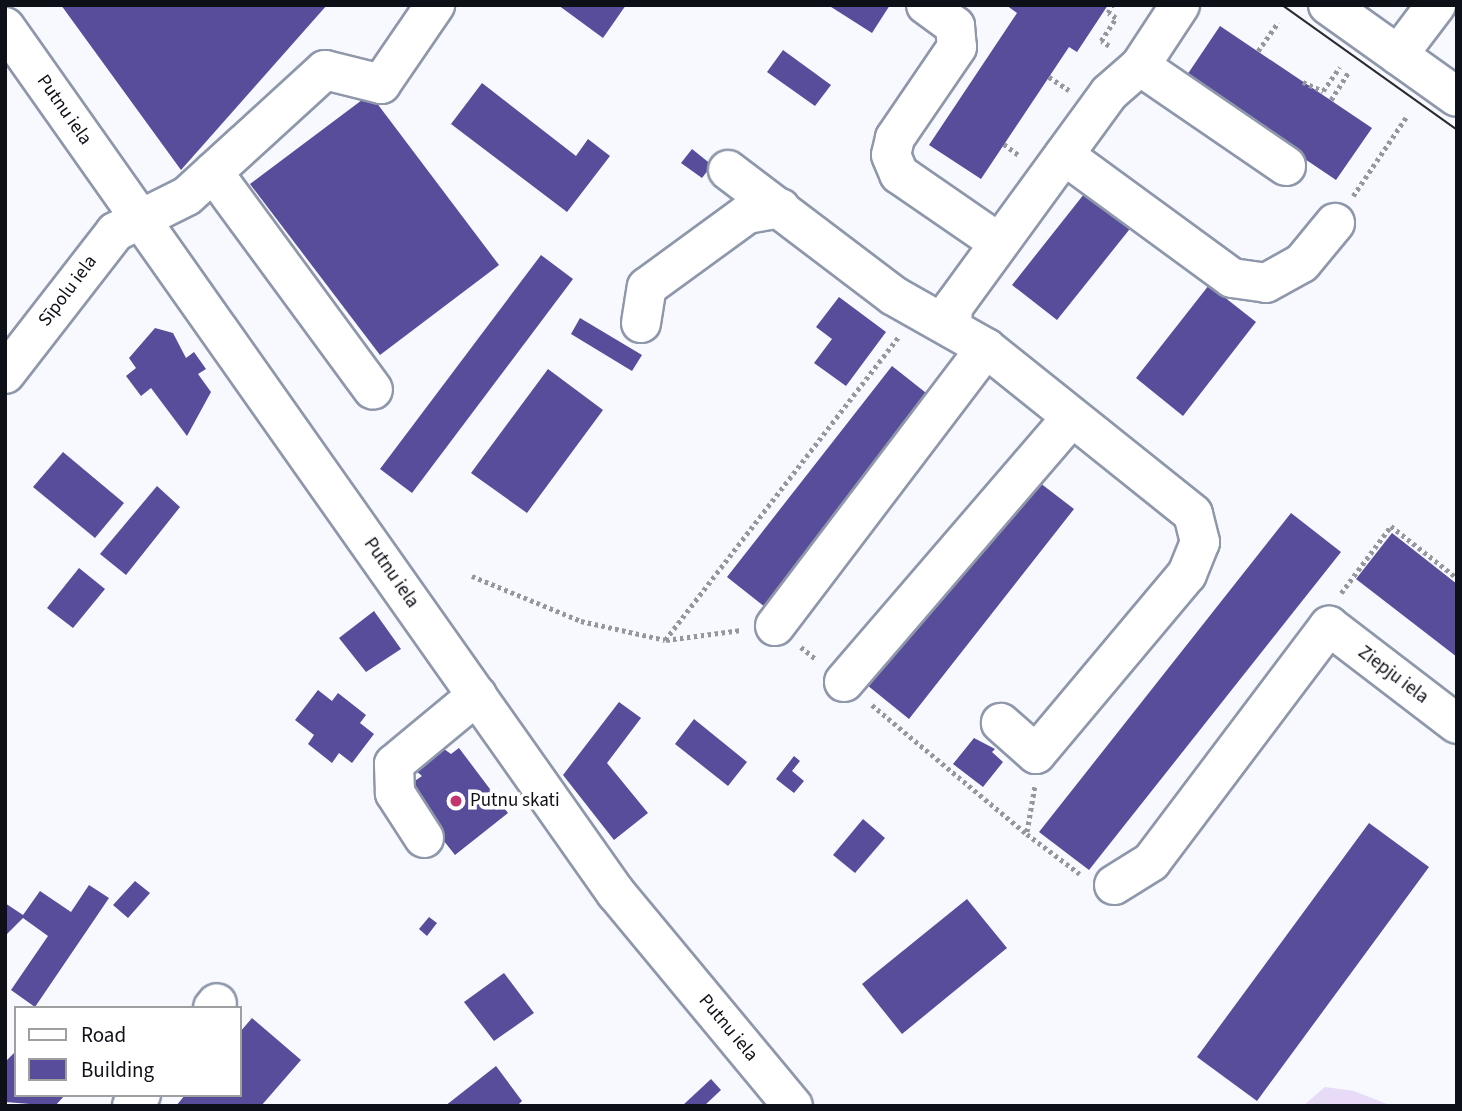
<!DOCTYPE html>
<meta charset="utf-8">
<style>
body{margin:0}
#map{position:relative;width:1462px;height:1111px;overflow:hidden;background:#f8f9fe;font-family:"Source Sans 3",sans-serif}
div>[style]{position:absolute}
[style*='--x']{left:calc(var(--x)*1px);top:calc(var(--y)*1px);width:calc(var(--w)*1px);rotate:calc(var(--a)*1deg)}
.green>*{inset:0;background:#e7dbf7}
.building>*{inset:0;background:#574d9a}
.path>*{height:4.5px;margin-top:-2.25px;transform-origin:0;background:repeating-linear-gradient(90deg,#96979d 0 3.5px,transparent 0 7px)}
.roads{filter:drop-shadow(2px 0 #8f97ab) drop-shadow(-2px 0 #8f97ab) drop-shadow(0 2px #8f97ab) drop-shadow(0 -2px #8f97ab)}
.minor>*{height:38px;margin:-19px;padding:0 19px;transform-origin:19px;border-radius:19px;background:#fff}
.tram>*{height:2px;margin:-1px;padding:0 1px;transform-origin:1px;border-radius:1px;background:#292a31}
.dots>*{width:19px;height:19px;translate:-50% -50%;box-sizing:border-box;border:4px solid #fff;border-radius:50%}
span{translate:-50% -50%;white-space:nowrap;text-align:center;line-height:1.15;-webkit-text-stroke:7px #fff;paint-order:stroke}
.street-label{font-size:19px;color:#0e1017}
.poi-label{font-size:19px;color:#0e1017}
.left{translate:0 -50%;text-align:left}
.frame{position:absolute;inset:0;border:7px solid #0e1017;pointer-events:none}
.legend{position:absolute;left:14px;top:1006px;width:228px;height:91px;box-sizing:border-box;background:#fff;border:2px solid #9f9fa2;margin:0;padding:9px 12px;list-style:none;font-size:21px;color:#0e1017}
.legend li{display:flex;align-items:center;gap:14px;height:35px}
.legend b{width:35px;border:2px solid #9f9fa2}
</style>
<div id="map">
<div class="green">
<i style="clip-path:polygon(1325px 1087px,1354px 1091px,1392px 1106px,1303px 1106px)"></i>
</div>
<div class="building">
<i style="clip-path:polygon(61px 5px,327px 5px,181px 170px)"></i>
<i style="clip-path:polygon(558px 5px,626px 5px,603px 38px)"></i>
<i style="clip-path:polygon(828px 5px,890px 5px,872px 33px)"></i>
<i style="clip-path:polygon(1006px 5px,1108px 5px,1077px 52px,1069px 47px,981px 179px,929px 145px,1017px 13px)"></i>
<i style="clip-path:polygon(1220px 26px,1372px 128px,1336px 180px,1185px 78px)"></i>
<i style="clip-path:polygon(783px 50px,831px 85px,815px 106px,767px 72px)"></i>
<i style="clip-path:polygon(482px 83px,576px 156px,588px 139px,610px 156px,567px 212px,451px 124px)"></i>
<i style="clip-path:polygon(370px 94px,499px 265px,380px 355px,250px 184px)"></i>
<i style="clip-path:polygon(692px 149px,712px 165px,702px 178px,681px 163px)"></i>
<i style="clip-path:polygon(1088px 189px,1133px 225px,1057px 320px,1012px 285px)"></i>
<i style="clip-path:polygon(541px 255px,573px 279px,412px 493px,380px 469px)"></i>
<i style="clip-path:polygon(1209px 285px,1256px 322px,1183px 416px,1136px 378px)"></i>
<i style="clip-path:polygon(839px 297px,886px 332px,846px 386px,814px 363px,832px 339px,816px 327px)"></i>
<i style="clip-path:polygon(580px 318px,642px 355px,632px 371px,571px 334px)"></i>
<i style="clip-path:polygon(155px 328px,173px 333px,186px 358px,194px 352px,206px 369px,198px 374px,211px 392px,187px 436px,151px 388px,141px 396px,126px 376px,136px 368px,129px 358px)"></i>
<i style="clip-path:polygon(892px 366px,935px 400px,770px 611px,727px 577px)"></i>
<i style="clip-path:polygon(548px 369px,603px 410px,527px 513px,471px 473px)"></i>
<i style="clip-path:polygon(63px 452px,124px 503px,95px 538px,33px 487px)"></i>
<i style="clip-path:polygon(1031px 476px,1074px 509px,909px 719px,867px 685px)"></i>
<i style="clip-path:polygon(157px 486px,180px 507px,126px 575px,100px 554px)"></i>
<i style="clip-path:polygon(1291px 513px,1341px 552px,1089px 870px,1039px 832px)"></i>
<i style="clip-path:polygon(1392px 533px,1457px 584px,1457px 657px,1356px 579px)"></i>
<i style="clip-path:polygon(79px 568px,105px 589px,73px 628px,47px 608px)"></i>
<i style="clip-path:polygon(374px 611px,401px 649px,366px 672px,339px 638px)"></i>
<i style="clip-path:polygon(318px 690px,332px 701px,338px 693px,366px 715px,360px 723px,374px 734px,352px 763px,339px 753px,332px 763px,308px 744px,314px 735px,295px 720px)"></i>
<i style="clip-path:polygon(619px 702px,641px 718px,607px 763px,648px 813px,614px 840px,563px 775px)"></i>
<i style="clip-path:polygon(694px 719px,747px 762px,728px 786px,675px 744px)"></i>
<i style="clip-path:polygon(974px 738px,995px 749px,992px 752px,1003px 762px,983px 787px,953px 764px)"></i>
<i style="clip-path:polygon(430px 739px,451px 754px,459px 748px,508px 813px,455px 855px,403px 789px,422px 776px,410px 766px)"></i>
<i style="clip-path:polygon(794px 756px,800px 761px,792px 771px,804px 781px,794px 793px,776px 779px)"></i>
<i style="clip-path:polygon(863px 819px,885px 838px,855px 873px,833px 855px)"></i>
<i style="clip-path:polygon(1369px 823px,1429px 867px,1257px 1101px,1197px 1057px)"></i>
<i style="clip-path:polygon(135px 881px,150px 893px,128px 918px,113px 905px)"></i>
<i style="clip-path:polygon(89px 885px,109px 898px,35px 1007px,11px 990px,48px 936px,23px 918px,5px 936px,5px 903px,23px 915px,40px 891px,71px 912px)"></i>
<i style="clip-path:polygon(967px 899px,1007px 948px,902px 1034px,862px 984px)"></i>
<i style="clip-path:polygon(429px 917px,437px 923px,427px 936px,419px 929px)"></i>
<i style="clip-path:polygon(504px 973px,534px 1013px,494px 1041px,464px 1002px)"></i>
<i style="clip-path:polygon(252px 1018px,301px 1060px,261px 1106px,176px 1106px,185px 1095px,240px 1095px,240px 1032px)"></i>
<i style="clip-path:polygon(16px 1051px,16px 1095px,65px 1095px,55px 1106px,5px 1102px,5px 1062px)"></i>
<i style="clip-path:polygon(496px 1066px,522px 1101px,517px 1106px,445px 1106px)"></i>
<i style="clip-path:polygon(711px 1079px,721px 1090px,704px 1106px,682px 1106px)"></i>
</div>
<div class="path">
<i style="--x:1109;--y:46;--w:9;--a:-148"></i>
<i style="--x:1101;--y:41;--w:27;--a:-57"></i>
<i style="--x:1116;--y:18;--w:9;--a:-148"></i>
<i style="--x:1108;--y:13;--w:9;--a:-63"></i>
<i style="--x:1258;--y:51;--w:35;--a:-55"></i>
<i style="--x:1049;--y:77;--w:24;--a:33"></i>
<i style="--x:1303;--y:82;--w:22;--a:24"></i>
<i style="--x:1323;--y:91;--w:29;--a:-55"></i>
<i style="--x:1331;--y:100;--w:32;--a:-58"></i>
<i style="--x:1004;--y:144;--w:20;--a:37"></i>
<i style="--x:1353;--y:196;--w:97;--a:-56"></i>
<i style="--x:472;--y:576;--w:118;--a:22.4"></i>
<i style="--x:581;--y:621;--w:86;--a:12.7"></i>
<i style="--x:665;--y:640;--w:382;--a:-52.4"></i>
<i style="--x:1341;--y:593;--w:84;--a:-53.3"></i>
<i style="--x:1391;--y:526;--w:84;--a:38.2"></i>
<i style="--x:666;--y:640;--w:76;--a:-7.6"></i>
<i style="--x:801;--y:647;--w:19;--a:39"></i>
<i style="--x:872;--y:705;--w:202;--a:39.8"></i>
<i style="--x:1035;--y:787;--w:48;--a:99.7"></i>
<i style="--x:1027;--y:834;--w:66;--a:37"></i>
</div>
<div class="roads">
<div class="minor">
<i style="--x:926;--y:5;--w:36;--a:36"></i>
<i style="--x:955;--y:26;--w:21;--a:85"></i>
<i style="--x:957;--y:47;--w:110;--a:124.3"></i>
<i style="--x:895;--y:138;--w:17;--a:103"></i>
<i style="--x:891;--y:155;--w:21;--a:67"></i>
<i style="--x:899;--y:174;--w:121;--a:34.6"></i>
<i style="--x:1328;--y:5;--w:158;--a:35.5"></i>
<i style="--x:5;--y:27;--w:1060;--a:54.8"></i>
<i style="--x:616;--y:893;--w:277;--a:50.3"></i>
<i style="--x:1398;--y:55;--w:63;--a:-52.8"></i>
<i style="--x:1140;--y:66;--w:177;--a:34.4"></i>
<i style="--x:1064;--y:155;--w:208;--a:36.2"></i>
<i style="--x:1232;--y:278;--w:34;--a:8"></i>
<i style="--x:1266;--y:283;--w:41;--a:-29.1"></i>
<i style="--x:1302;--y:263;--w:52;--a:-50.5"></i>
<i style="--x:728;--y:170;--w:208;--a:37.2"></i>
<i style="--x:894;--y:296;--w:106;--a:29.5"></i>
<i style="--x:986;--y:348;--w:265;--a:38.7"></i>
<i style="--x:1193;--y:514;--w:29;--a:76"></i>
<i style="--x:1200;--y:542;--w:35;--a:112"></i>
<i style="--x:1187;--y:574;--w:235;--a:130"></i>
<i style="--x:1036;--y:754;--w:47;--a:-138.5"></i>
<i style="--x:213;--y:172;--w:270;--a:53.7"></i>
<i style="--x:641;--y:323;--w:36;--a:-81"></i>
<i style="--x:647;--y:287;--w:124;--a:-36.1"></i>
<i style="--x:747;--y:214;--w:34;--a:-10"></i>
<i style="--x:952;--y:325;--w:18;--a:-87"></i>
<i style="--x:953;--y:307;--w:265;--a:-53.9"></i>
<i style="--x:1109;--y:93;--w:41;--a:-41.1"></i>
<i style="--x:1140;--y:66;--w:73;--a:-56.7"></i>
<i style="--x:5;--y:374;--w:180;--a:-52.2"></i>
<i style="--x:115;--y:232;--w:80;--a:-26.6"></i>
<i style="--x:187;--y:196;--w:187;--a:-42.4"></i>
<i style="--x:325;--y:70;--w:58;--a:14"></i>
<i style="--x:381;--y:84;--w:96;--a:-55.6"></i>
<i style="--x:775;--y:626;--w:349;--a:-52.8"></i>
<i style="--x:844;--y:682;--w:345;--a:-49.3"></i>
<i style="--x:424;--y:838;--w:54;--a:-122.8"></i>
<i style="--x:395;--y:793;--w:29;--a:-92"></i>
<i style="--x:394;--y:764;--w:108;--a:-39.7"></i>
<i style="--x:1114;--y:885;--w:44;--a:-31.9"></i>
<i style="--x:1151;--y:862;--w:296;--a:-53"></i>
<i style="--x:1329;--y:626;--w:161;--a:37.4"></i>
<i style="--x:213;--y:1008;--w:6;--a:-51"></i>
<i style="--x:132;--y:1106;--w:14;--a:-51"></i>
</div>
</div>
<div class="tram">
<i style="--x:1282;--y:5;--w:215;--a:35.5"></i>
</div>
<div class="dots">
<i style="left:456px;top:801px;background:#c1366e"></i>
</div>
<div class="street-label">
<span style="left:64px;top:110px;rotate:55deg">Putnu iela</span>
<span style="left:68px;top:291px;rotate:-53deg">Sīpolu iela</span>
<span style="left:391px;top:573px;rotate:55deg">Putnu iela</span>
<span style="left:1393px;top:675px;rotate:37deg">Ziepju iela</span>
<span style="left:728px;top:1028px;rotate:50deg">Putnu iela</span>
</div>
<div class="poi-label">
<span class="left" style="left:470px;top:801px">Putnu skati</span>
</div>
<div class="frame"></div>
<ul class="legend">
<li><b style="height:9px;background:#fff"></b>Road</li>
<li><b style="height:19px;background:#574d9a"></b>Building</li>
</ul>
</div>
